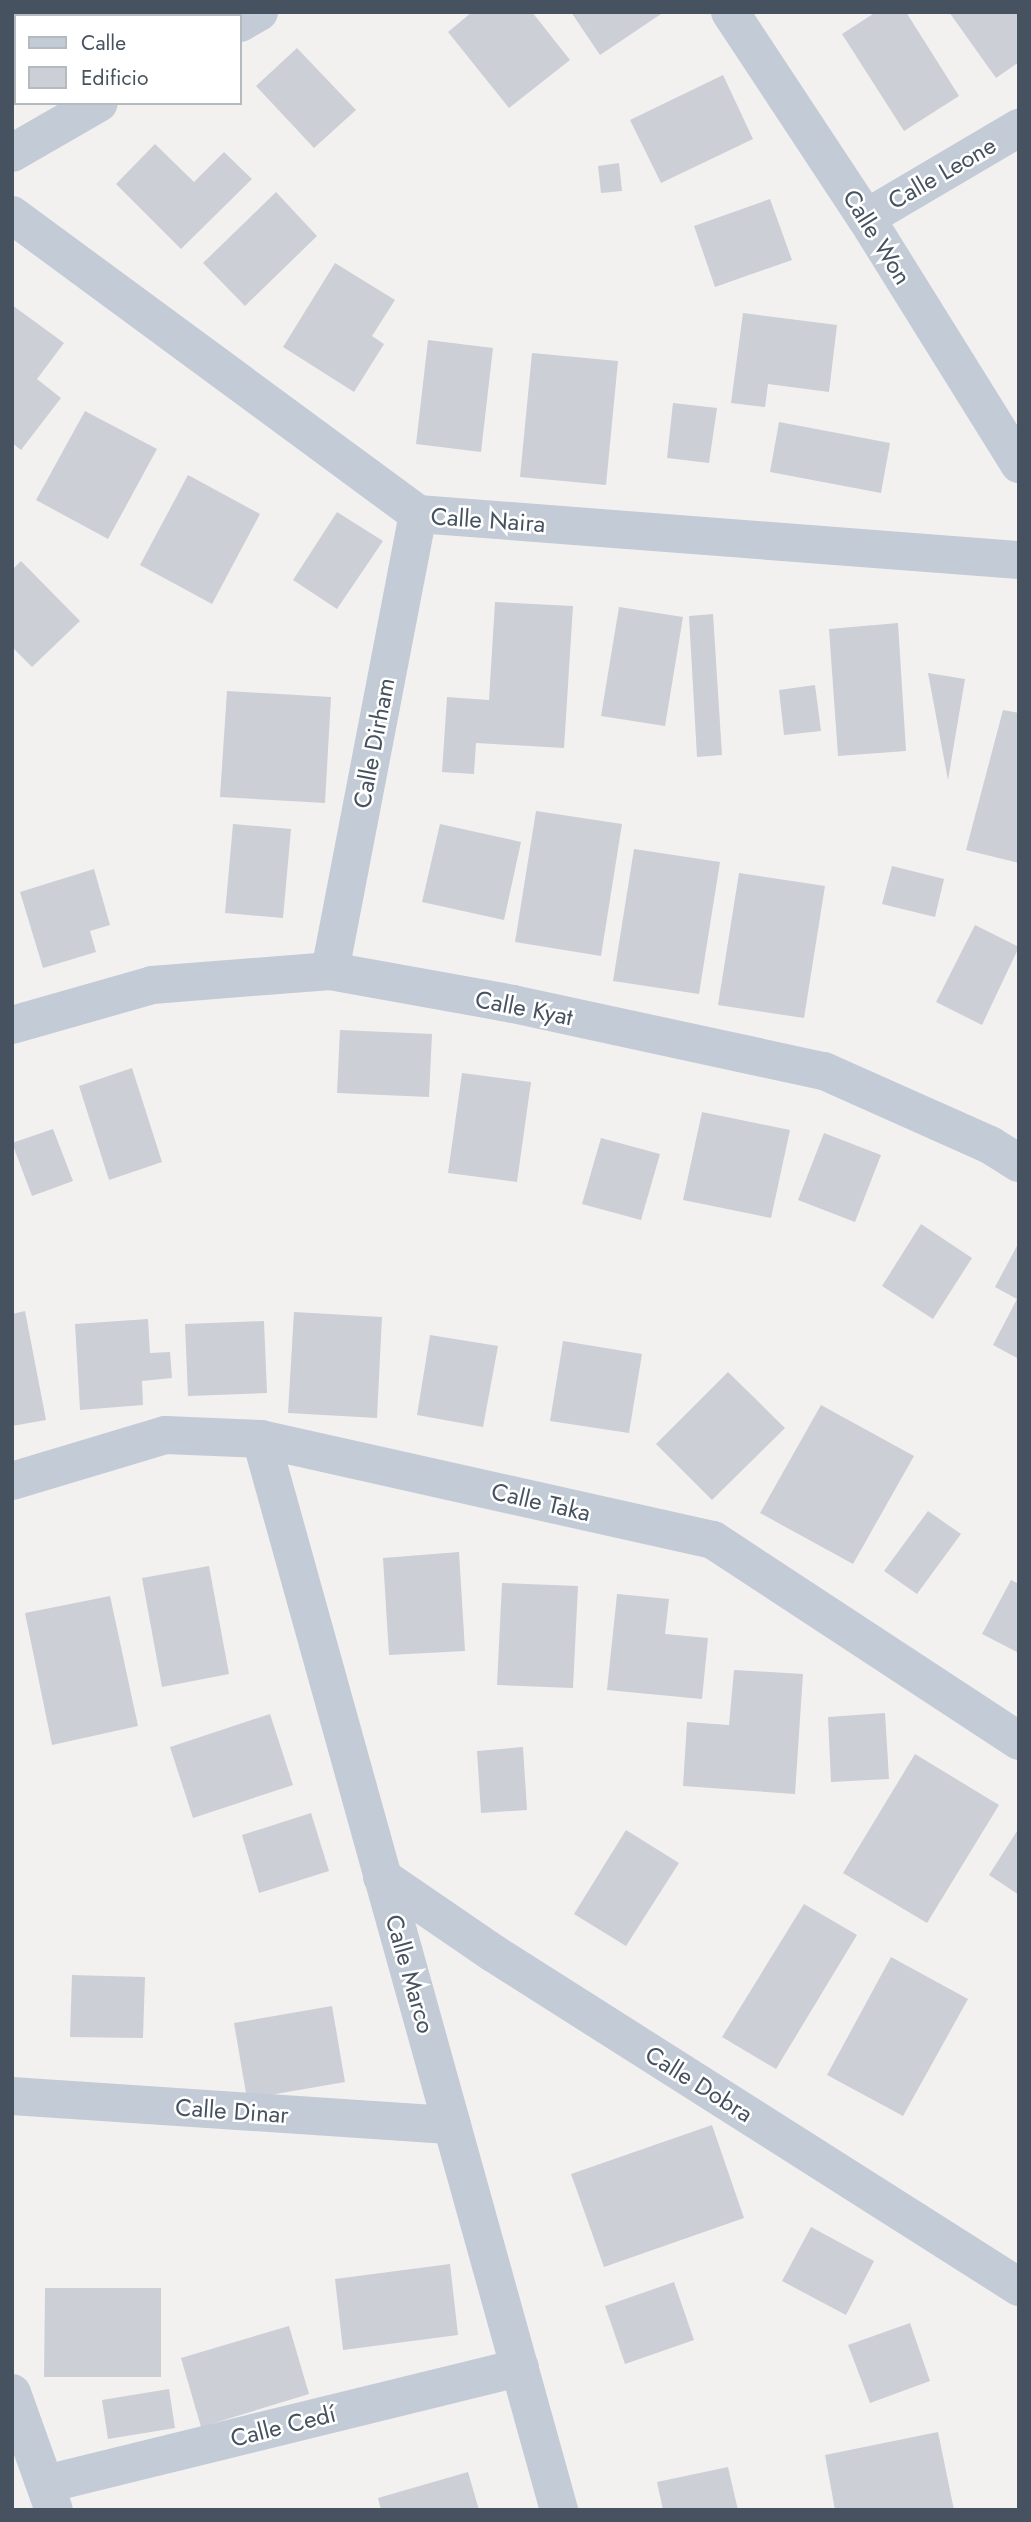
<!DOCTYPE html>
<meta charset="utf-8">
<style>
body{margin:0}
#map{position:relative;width:1031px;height:2522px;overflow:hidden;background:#f3f0f0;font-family:Jost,sans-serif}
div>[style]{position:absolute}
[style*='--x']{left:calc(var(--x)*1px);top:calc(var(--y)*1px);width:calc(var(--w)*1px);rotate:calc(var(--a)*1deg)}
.building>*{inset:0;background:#cccfd6}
.minor>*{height:38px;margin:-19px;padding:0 19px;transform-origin:19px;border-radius:19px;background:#c3cbd6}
span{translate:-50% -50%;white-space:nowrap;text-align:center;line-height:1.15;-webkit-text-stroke:5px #fff;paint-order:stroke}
.street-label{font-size:24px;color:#465260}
.frame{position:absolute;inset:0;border:14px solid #465260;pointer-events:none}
.legend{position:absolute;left:14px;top:14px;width:228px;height:91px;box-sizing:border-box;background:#fff;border:2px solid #b5babf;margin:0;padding:9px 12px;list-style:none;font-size:21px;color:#465260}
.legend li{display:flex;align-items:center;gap:14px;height:35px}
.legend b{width:35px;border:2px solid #b5babf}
</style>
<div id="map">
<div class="building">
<i style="clip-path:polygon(12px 12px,22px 16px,16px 16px,16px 90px,12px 93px)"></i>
<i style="clip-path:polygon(472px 12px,532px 12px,570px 60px,509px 108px,448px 32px)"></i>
<i style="clip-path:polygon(571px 12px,664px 12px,600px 55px)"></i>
<i style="clip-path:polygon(876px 12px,906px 12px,959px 96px,904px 131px,842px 34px)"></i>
<i style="clip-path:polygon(949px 12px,1019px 12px,1019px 62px,996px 78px)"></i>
<i style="clip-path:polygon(297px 48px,356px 110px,314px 148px,256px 86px)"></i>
<i style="clip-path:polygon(723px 75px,753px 139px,661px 183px,630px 120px)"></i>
<i style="clip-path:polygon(155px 144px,194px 182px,224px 152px,252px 179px,181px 249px,116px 184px)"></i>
<i style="clip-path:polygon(619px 163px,622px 191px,601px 193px,598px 166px)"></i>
<i style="clip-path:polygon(276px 192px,317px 236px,245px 306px,203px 263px)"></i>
<i style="clip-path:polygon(770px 199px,792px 260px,715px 287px,694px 226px)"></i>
<i style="clip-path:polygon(335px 263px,395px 300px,372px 336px,384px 344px,354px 392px,283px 347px)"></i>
<i style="clip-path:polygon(12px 305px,64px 343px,37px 379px,61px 398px,21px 450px,12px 443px)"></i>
<i style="clip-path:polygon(743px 313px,837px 325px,829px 392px,768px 384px,765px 407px,731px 403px)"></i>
<i style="clip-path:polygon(428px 340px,493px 348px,481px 452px,416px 444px)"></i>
<i style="clip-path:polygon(532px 353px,618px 361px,606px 485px,520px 477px)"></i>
<i style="clip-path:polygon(673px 403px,717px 408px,709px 463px,667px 458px)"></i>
<i style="clip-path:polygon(85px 411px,157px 449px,108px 539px,36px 500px)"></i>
<i style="clip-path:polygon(779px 422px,890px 443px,881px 493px,770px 472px)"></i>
<i style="clip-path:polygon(188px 475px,260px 514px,212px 604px,140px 565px)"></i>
<i style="clip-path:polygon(337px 512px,383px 541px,337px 609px,293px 580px)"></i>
<i style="clip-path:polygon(21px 561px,80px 621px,32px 667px,12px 647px,12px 570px)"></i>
<i style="clip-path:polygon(495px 602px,573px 606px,564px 748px,476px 743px,474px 774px,442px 772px,447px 697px,489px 700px)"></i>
<i style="clip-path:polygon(619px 607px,683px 617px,665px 726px,601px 716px)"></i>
<i style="clip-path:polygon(713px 614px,722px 755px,697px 757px,689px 616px)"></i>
<i style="clip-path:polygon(898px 623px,906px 751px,838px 756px,829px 629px)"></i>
<i style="clip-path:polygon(928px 673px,965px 679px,948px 780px)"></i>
<i style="clip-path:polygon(815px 685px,821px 731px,784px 735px,779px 690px)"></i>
<i style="clip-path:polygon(227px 691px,331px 697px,325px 803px,220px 797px)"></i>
<i style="clip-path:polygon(1003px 710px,1019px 713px,1019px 863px,966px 850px)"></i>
<i style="clip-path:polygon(536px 811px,622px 824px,601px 956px,515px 942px)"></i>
<i style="clip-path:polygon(233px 824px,291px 829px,283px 918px,225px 913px)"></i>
<i style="clip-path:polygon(440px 824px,521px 842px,504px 920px,422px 902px)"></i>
<i style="clip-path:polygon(634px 849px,720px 862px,699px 994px,613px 981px)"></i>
<i style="clip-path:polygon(892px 866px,944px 879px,935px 917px,882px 904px)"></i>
<i style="clip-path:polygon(94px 869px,110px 925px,90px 931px,96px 952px,43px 968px,20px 892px)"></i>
<i style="clip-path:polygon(739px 873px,825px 886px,804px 1018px,718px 1005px)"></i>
<i style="clip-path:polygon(975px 925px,1019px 947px,982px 1025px,936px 1002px)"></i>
<i style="clip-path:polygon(340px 1030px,432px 1034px,429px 1097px,337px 1093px)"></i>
<i style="clip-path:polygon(132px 1068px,162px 1162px,109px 1180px,79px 1086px)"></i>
<i style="clip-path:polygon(462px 1073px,531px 1082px,517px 1182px,448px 1173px)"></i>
<i style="clip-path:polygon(702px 1112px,790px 1130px,771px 1218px,683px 1200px)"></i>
<i style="clip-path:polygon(53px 1129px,73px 1181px,32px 1196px,12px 1143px)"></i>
<i style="clip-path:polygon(824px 1133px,881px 1155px,855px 1222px,798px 1200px)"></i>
<i style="clip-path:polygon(601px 1138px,660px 1154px,641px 1220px,582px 1204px)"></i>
<i style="clip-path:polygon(921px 1224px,972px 1258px,933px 1319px,882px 1286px)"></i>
<i style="clip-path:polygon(1019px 1242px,1019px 1359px,993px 1345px,1017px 1299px,995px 1287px)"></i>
<i style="clip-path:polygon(25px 1311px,46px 1420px,12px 1426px,12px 1314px)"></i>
<i style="clip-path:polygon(294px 1312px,382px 1317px,377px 1418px,288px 1413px)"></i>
<i style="clip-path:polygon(148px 1319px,150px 1353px,170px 1352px,172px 1378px,142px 1381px,143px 1405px,80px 1410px,75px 1324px)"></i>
<i style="clip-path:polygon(264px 1321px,267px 1393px,188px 1396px,185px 1324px)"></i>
<i style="clip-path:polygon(430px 1335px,498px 1346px,483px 1427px,417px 1415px)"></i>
<i style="clip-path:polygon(563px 1341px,642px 1354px,629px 1433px,550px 1421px)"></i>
<i style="clip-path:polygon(728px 1372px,785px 1428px,712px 1500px,656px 1444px)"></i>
<i style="clip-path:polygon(821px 1405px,914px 1456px,853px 1564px,760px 1513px)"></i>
<i style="clip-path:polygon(928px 1511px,961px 1534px,917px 1594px,884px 1571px)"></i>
<i style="clip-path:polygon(459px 1552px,465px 1651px,389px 1655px,383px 1558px)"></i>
<i style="clip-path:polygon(209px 1566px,229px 1674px,162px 1687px,142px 1578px)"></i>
<i style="clip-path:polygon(1011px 1580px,1019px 1584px,1019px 1653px,982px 1634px)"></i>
<i style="clip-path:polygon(502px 1583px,578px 1586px,573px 1688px,497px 1685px)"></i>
<i style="clip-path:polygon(617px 1594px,669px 1599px,665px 1634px,708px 1638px,702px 1699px,607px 1690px)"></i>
<i style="clip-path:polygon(110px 1596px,138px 1726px,52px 1745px,25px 1613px)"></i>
<i style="clip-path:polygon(734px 1670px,803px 1674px,795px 1794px,683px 1786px,687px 1722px,729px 1725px)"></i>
<i style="clip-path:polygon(885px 1713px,889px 1779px,831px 1782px,828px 1717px)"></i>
<i style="clip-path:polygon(270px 1714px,293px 1785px,193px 1818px,170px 1747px)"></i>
<i style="clip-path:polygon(523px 1747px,527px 1810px,481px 1813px,477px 1751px)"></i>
<i style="clip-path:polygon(915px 1754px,999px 1805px,927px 1923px,843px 1873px)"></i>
<i style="clip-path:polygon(311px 1813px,329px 1871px,259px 1893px,242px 1835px)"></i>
<i style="clip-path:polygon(1019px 1828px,1019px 1895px,989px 1875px)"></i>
<i style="clip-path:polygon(626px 1830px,679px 1863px,626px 1946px,574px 1914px)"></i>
<i style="clip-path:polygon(804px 1904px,857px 1935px,776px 2069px,722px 2037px)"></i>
<i style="clip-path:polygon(891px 1957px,968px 1999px,903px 2116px,827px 2075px)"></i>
<i style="clip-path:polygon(72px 1975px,145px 1977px,143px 2038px,70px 2037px)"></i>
<i style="clip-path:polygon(332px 2006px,345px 2082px,247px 2099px,234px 2023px)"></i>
<i style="clip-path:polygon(712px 2125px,744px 2218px,604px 2267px,571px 2174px)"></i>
<i style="clip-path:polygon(811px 2227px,874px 2261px,846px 2315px,782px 2281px)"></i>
<i style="clip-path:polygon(450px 2264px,458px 2335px,343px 2350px,335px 2279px)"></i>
<i style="clip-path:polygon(674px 2282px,694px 2340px,625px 2364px,605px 2306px)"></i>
<i style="clip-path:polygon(45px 2288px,161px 2288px,161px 2377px,44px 2377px)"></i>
<i style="clip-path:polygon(910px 2323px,930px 2381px,870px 2403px,848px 2345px)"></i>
<i style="clip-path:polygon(289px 2326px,309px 2394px,201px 2427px,181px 2358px)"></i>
<i style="clip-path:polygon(169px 2389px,175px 2428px,108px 2439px,102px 2400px)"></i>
<i style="clip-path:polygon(938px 2432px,954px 2510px,835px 2510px,825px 2455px)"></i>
<i style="clip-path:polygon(728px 2467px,738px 2510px,663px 2510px,657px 2482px)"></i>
<i style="clip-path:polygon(468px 2472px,479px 2510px,381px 2510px,378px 2498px)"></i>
</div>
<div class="minor">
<i style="--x:730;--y:12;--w:247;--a:56.6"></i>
<i style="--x:866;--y:218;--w:290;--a:58.1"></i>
<i style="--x:240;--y:23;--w:22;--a:-30"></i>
<i style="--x:12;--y:153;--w:100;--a:-29.9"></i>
<i style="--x:12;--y:215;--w:504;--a:36.37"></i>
<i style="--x:418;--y:514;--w:603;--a:4.38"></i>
<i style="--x:866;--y:218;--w:178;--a:-30.5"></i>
<i style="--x:330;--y:971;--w:465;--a:-79.1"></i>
<i style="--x:12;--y:1025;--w:146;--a:-15.9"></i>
<i style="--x:152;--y:985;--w:179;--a:-4.5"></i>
<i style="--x:330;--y:971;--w:186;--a:10.2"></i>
<i style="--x:513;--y:1004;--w:318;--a:12.2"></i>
<i style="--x:824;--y:1071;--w:182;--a:24"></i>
<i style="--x:990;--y:1145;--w:34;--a:32"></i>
<i style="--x:261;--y:1439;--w:1112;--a:74.45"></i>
<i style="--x:12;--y:1481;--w:160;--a:-16.7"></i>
<i style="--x:165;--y:1435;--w:96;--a:2.4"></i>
<i style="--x:261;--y:1439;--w:463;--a:12.6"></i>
<i style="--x:713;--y:1540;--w:366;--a:33.3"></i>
<i style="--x:382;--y:1877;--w:135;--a:34.4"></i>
<i style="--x:493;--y:1953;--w:623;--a:32.41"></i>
<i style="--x:12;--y:2096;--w:441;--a:3.8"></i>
<i style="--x:12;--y:2393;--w:124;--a:70.3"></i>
<i style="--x:46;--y:2484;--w:488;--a:-13.8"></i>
</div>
<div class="street-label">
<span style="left:942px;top:173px;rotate:-30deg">Calle Leone</span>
<span style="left:877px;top:237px;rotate:58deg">Calle Won</span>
<span style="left:488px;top:520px;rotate:4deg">Calle Naira</span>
<span style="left:374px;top:743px;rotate:-79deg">Calle Dirham</span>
<span style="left:524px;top:1008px;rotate:11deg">Calle Kyat</span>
<span style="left:541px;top:1502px;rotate:13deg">Calle Taka</span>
<span style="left:410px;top:1974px;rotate:74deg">Calle Marco</span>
<span style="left:699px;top:2084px;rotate:32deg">Calle Dobra</span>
<span style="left:232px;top:2111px;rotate:4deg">Calle Dinar</span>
<span style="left:283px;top:2426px;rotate:-14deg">Calle Cedí</span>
</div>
<div class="frame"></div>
<ul class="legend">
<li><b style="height:9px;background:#c3cbd6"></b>Calle</li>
<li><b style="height:19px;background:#cccfd6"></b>Edificio</li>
</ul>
</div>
